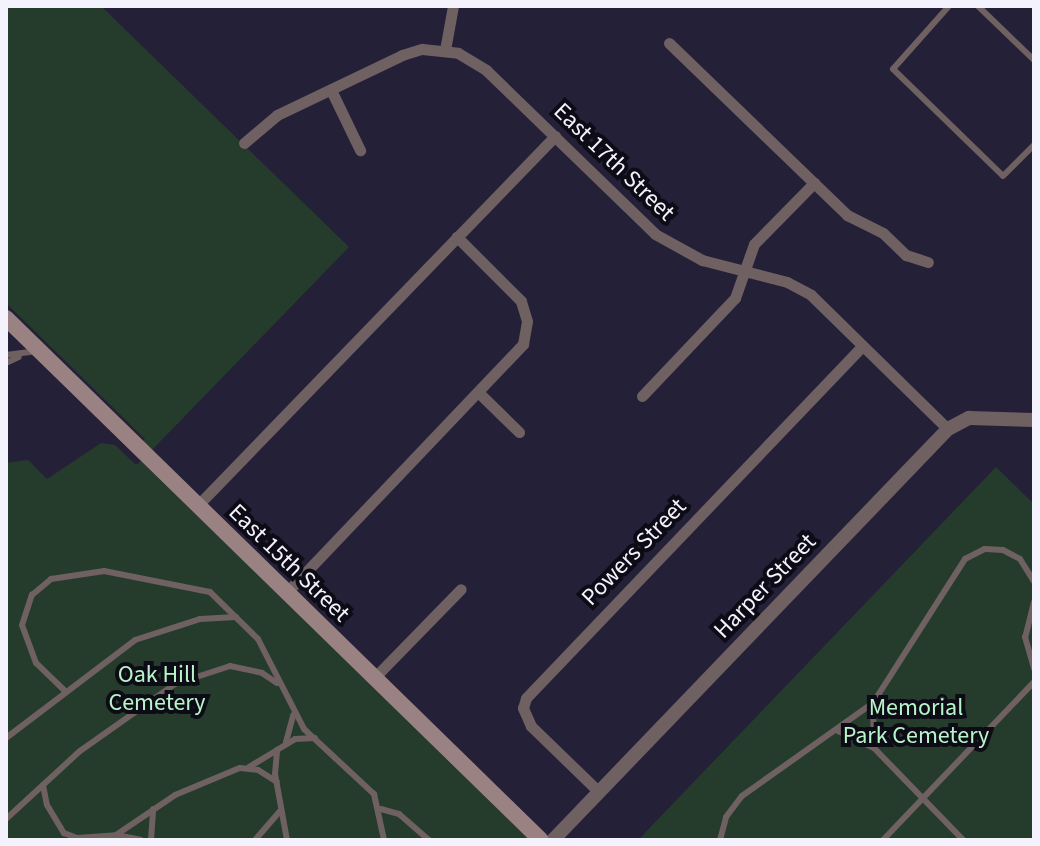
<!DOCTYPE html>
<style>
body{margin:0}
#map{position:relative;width:1040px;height:846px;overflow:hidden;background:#242038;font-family:"Source Sans 3",sans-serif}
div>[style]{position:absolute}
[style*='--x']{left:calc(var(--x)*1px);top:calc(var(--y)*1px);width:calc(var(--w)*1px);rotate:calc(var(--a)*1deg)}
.green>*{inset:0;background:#253b2c}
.service>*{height:6px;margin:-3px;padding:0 3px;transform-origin:3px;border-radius:3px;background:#6f6061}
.minor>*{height:11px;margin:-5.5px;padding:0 5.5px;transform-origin:5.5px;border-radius:5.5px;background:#6f6061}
.tertiary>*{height:14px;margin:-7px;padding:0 7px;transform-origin:7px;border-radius:7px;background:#6f6061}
.secondary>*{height:16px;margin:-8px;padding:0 8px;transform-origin:8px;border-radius:8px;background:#9a8283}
span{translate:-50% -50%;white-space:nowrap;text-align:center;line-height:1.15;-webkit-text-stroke:8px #0d0c16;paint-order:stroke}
.street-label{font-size:24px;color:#f4f3fd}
.park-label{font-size:24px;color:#b8f4c9}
.frame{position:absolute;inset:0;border:8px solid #f4f3fd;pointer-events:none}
</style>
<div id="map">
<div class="green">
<i style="clip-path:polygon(6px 6px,101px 6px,349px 247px,151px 451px,141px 442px,145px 439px,6px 303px)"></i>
<i style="clip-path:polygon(101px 443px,115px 445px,136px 465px,141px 461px,531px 840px,6px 840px,6px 463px,28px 460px,47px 479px)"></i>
<i style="clip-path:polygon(996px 467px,1034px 504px,1034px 840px,638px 840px)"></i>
</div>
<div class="service">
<i style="--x:949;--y:6;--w:84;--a:131.6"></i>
<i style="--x:893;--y:69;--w:153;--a:44.2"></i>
<i style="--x:1003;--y:176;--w:44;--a:-45"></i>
<i style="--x:978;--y:6;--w:78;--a:44"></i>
<i style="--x:6;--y:355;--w:32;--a:-7"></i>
<i style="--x:6;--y:363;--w:14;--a:-25"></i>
<i style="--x:1034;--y:602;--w:36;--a:104"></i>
<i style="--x:1025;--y:637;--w:33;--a:74"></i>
<i style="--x:64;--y:690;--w:39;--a:-136"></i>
<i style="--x:36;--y:663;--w:40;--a:-110.2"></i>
<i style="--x:22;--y:625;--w:32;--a:-72"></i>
<i style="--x:32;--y:595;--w:25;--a:-40"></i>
<i style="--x:51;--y:579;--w:54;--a:-8.6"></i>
<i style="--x:104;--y:571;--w:108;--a:11.2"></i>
<i style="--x:210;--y:592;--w:67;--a:44.4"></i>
<i style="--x:258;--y:639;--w:101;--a:62.9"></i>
<i style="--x:304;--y:729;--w:96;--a:42.9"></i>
<i style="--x:374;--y:794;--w:47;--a:77.7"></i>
<i style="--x:873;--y:704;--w:44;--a:88.7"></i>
<i style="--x:836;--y:730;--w:42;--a:25.3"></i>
<i style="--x:874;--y:748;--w:128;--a:45.9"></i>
<i style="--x:6;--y:738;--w:162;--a:-37.2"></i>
<i style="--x:135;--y:640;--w:68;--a:-17.9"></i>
<i style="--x:200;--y:619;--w:36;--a:-3"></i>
<i style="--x:286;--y:742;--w:28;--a:-75"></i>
<i style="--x:249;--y:767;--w:33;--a:-31"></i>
<i style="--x:43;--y:785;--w:20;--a:79"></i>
<i style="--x:47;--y:805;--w:33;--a:59"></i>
<i style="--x:64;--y:833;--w:14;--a:21"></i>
<i style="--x:77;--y:838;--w:39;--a:-4"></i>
<i style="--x:116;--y:835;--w:25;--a:11"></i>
<i style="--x:381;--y:809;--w:19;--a:16"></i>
<i style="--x:399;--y:814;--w:40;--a:41"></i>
<i style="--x:6;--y:819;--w:100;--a:-42.6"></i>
<i style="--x:80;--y:751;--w:116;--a:-35.2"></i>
<i style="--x:175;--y:684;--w:58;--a:-18.1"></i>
<i style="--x:230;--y:666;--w:33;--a:12"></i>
<i style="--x:262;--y:673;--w:18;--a:34"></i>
<i style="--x:116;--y:835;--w:71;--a:-34.1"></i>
<i style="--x:175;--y:795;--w:70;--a:-22.6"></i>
<i style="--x:240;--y:768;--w:18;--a:6"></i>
<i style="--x:258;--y:770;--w:22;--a:32"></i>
<i style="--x:151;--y:840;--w:31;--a:-86"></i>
<i style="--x:255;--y:840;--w:38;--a:-49"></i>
<i style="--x:287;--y:840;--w:67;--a:-100.3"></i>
<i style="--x:275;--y:774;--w:24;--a:-85"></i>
<i style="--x:277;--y:750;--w:21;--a:-31"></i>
<i style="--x:295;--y:739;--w:20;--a:-3"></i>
<i style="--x:720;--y:840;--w:24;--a:-75"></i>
<i style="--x:726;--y:817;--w:26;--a:-53"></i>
<i style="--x:742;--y:796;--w:161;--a:-35.4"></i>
<i style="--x:873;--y:703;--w:171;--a:-57.4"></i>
<i style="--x:965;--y:559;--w:22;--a:-27"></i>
<i style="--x:985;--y:549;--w:18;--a:3"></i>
<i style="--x:1003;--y:550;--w:19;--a:28"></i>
<i style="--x:1020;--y:559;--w:26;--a:58"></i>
<i style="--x:883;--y:840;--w:219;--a:-46.3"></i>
</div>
<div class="minor">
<i style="--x:669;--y:43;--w:248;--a:44"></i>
<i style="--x:847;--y:215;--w:40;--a:26.6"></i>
<i style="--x:883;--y:233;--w:32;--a:44"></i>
<i style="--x:906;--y:255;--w:23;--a:18"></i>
<i style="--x:445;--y:50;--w:45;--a:-79.7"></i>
<i style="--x:331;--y:90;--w:67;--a:64.2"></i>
<i style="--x:244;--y:143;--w:43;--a:-40.3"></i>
<i style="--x:277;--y:115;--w:139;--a:-25.6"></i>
<i style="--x:402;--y:55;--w:21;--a:-17"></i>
<i style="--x:422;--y:49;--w:36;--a:6"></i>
<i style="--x:458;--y:53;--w:33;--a:31"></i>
<i style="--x:486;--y:70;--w:235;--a:44.1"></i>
<i style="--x:655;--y:234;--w:54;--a:29"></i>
<i style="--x:702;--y:260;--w:88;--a:14.5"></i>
<i style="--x:787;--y:282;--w:27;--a:28"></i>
<i style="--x:811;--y:295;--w:192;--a:44.4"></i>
<i style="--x:479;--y:393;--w:56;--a:44.3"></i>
<i style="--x:642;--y:396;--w:135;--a:-46.5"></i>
<i style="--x:735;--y:298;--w:57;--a:-70.6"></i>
<i style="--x:754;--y:244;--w:86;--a:-45.5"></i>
<i style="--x:197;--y:506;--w:515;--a:-45.94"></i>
<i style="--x:286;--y:593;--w:344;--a:-46.4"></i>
<i style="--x:523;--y:344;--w:23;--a:-80"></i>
<i style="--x:527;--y:321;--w:21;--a:-107"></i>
<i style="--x:521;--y:301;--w:91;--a:-135"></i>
<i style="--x:374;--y:678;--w:124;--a:-45.7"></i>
<i style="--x:599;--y:792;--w:95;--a:-135.9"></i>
<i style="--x:531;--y:726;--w:20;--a:-114"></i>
<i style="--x:523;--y:708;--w:10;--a:-73"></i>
<i style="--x:526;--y:698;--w:486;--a:-46.3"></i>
</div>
<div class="tertiary">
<i style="--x:553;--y:840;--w:570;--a:-46.14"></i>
<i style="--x:948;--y:429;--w:24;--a:-28"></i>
<i style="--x:969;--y:418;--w:65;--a:1.8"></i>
</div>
<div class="secondary">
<i style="--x:6;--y:318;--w:747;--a:44.3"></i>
</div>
<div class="street-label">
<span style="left:614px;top:162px;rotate:44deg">East 17th Street</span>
<span style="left:634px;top:552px;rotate:-46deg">Powers Street</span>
<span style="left:289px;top:563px;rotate:44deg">East 15th Street</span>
<span style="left:765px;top:586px;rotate:-46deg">Harper Street</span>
</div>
<div class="park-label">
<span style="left:157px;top:689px">Oak Hill<br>Cemetery</span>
<span style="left:916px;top:722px">Memorial<br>Park Cemetery</span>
</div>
<div class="frame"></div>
</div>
